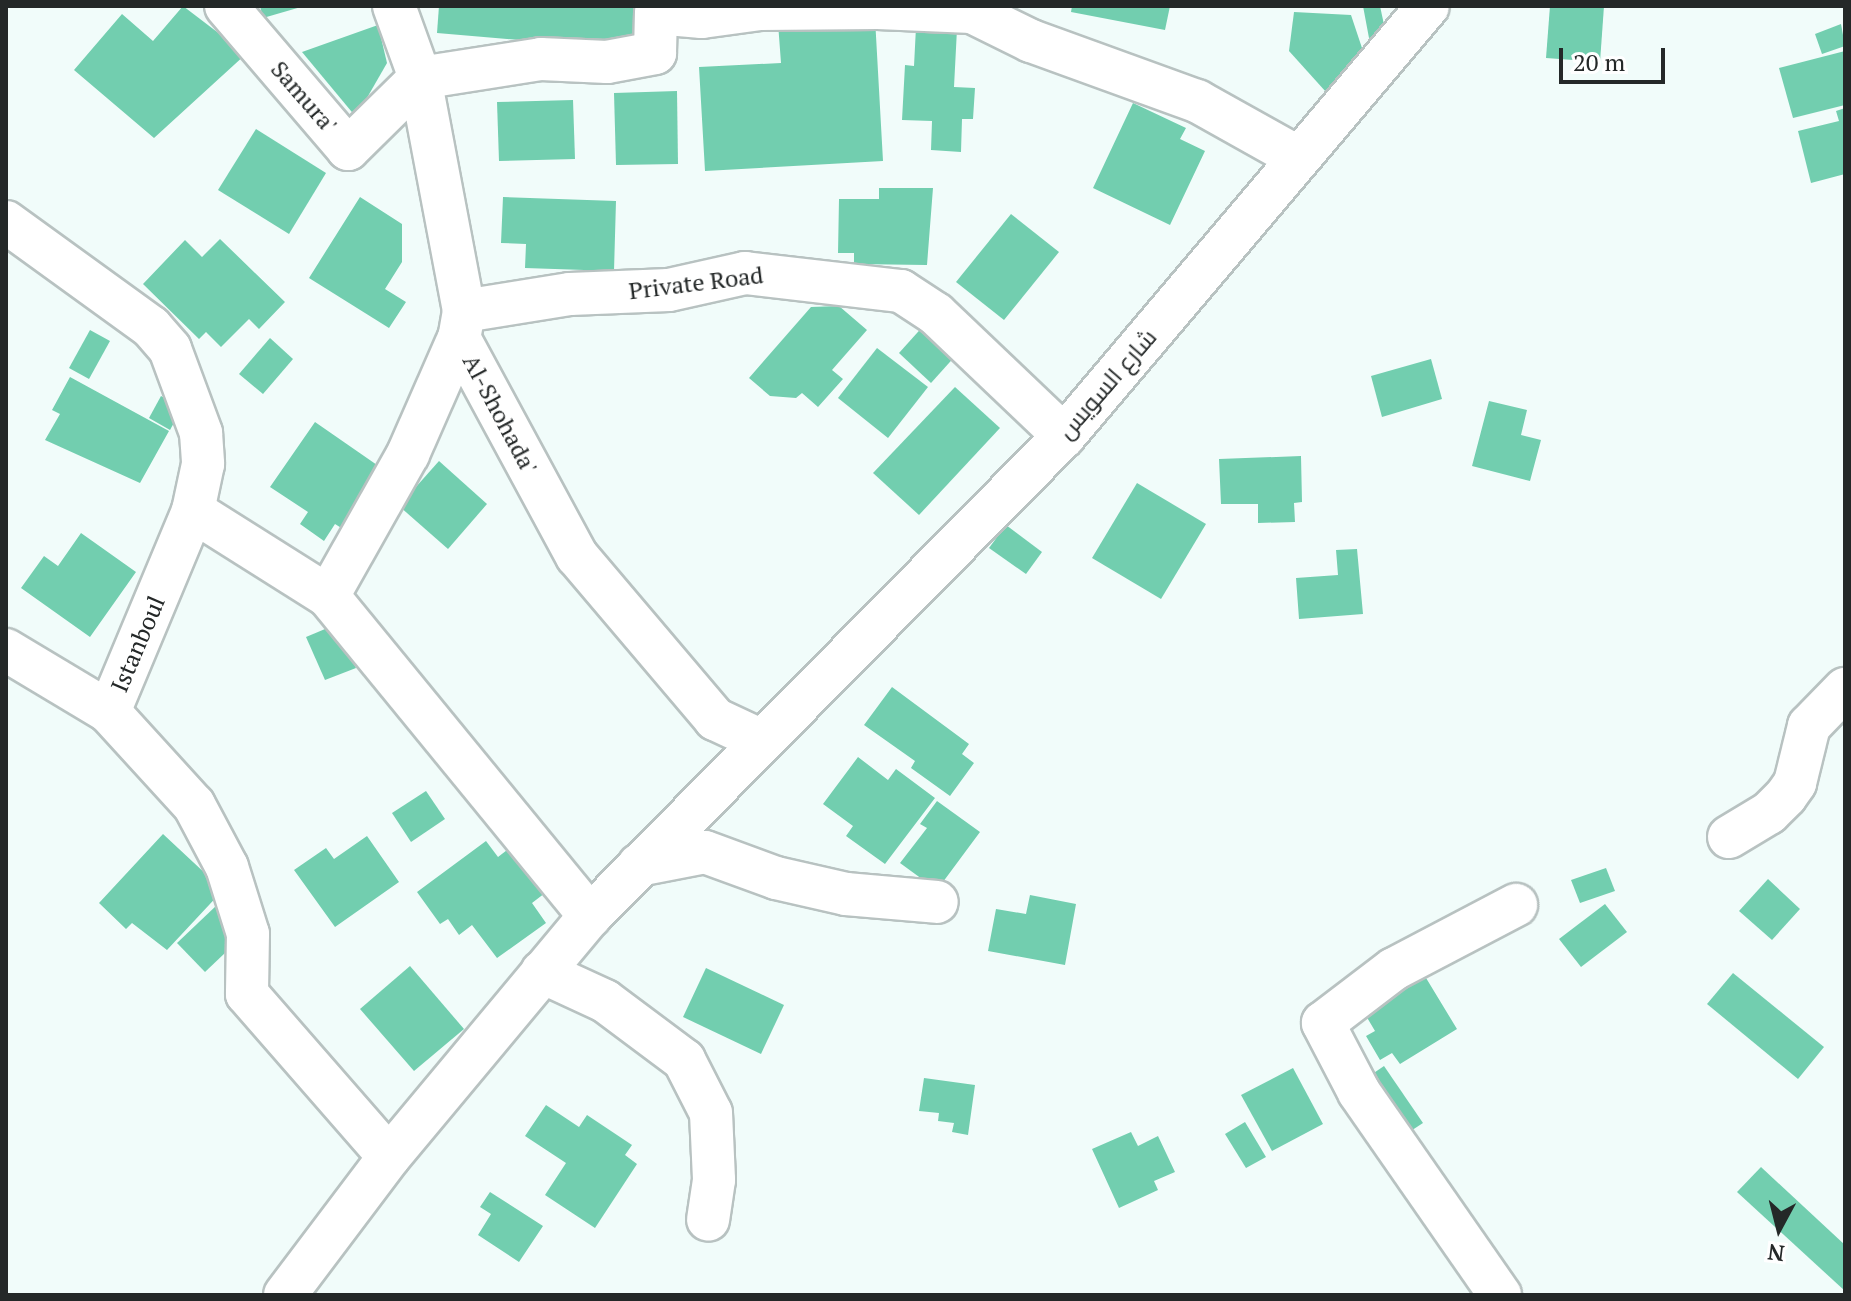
<!DOCTYPE html>
<meta charset="utf-8">
<style>
body{margin:0}
#map{position:relative;width:1851px;height:1301px;overflow:hidden;background:#f1fcfa;font-family:"PT Serif",Cairo,serif}
div>[style]{position:absolute}
[style*='--x']{left:calc(var(--x)*1px);top:calc(var(--y)*1px);width:calc(var(--w)*1px);rotate:calc(var(--a)*1deg)}
.building>*{inset:0;background:#72ceaf}
.roads{filter:drop-shadow(2px 0 #b8c2c1) drop-shadow(-2px 0 #b8c2c1) drop-shadow(0 2px #b8c2c1) drop-shadow(0 -2px #b8c2c1)}
.minor>*{height:42px;margin:-21px;padding:0 21px;transform-origin:21px;border-radius:21px;background:#fff}
span{translate:-50% -50%;white-space:nowrap;text-align:center;line-height:1.15;-webkit-text-stroke:8px #fff;paint-order:stroke}
.street-label{font-size:24px;color:#242828}
.frame{position:absolute;inset:0;border:8px solid #242828;pointer-events:none}
.north{position:absolute;left:1739px;top:1189px;width:80px;height:80px;-webkit-text-stroke:6px #fff;paint-order:stroke;rotate:187deg;font-size:22px;font-weight:700;line-height:32px;text-align:center;color:#242828}
.north::after{content:'';display:block;margin:auto;width:28px;height:36px;background:#242828;clip-path:polygon(50% 0,100% 100%,50% 72%,0 100%)}
.scale{position:absolute;left:1559px;top:48px;width:106px;height:36px;box-sizing:border-box;border:4px solid #242828;border-top:0;padding-left:10px;font-size:24px;line-height:28px;white-space:nowrap;color:#242828;-webkit-text-stroke:6px #fff;paint-order:stroke}
</style>
<div id="map">
<div class="building">
<i style="clip-path:polygon(183px 6px,246px 54px,154px 138px,74px 70px,122px 14px,153px 41px)"></i>
<i style="clip-path:polygon(260px 6px,301px 6px,301px 7px,263px 18px)"></i>
<i style="clip-path:polygon(439px 6px,640px 6px,636px 50px,437px 33px)"></i>
<i style="clip-path:polygon(1072px 6px,1170px 6px,1165px 30px,1071px 12px)"></i>
<i style="clip-path:polygon(1363px 6px,1380px 6px,1386px 34px,1369px 38px)"></i>
<i style="clip-path:polygon(1550px 6px,1604px 6px,1600px 62px,1546px 58px)"></i>
<i style="clip-path:polygon(1294px 12px,1351px 15px,1365px 57px,1326px 92px,1289px 51px)"></i>
<i style="clip-path:polygon(875px 18px,883px 161px,705px 171px,699px 67px,781px 63px,778px 23px)"></i>
<i style="clip-path:polygon(1841px 24px,1845px 46px,1822px 54px,1815px 34px)"></i>
<i style="clip-path:polygon(378px 25px,387px 63px,356px 117px,302px 52px)"></i>
<i style="clip-path:polygon(916px 27px,957px 29px,954px 87px,975px 88px,973px 119px,962px 119px,961px 152px,931px 150px,932px 121px,902px 120px,905px 65px,914px 66px)"></i>
<i style="clip-path:polygon(1845px 51px,1845px 105px,1793px 118px,1779px 68px)"></i>
<i style="clip-path:polygon(677px 91px,678px 164px,616px 165px,614px 93px)"></i>
<i style="clip-path:polygon(573px 100px,575px 159px,499px 161px,497px 102px)"></i>
<i style="clip-path:polygon(1133px 103px,1186px 128px,1180px 139px,1205px 151px,1170px 225px,1093px 188px)"></i>
<i style="clip-path:polygon(1845px 108px,1845px 174px,1811px 183px,1798px 131px,1839px 121px,1836px 111px)"></i>
<i style="clip-path:polygon(256px 129px,326px 173px,289px 234px,218px 190px)"></i>
<i style="clip-path:polygon(879px 188px,933px 188px,927px 265px,854px 264px,854px 253px,838px 253px,839px 199px,879px 199px)"></i>
<i style="clip-path:polygon(360px 197px,402px 224px,402px 262px,385px 289px,406px 302px,389px 328px,309px 278px)"></i>
<i style="clip-path:polygon(503px 197px,616px 201px,614px 271px,525px 268px,526px 244px,501px 243px)"></i>
<i style="clip-path:polygon(1011px 214px,1059px 252px,1004px 320px,956px 282px)"></i>
<i style="clip-path:polygon(220px 239px,285px 302px,259px 329px,249px 319px,221px 347px,206px 332px,199px 339px,143px 284px,185px 240px,202px 257px)"></i>
<i style="clip-path:polygon(839px 306px,867px 330px,832px 370px,843px 379px,818px 407px,802px 393px,796px 398px,770px 396px,749px 378px,811px 307px)"></i>
<i style="clip-path:polygon(926px 323px,958px 353px,931px 383px,899px 353px)"></i>
<i style="clip-path:polygon(90px 330px,110px 341px,89px 379px,69px 368px)"></i>
<i style="clip-path:polygon(270px 338px,293px 359px,263px 394px,239px 374px)"></i>
<i style="clip-path:polygon(877px 348px,928px 387px,888px 438px,838px 398px)"></i>
<i style="clip-path:polygon(1431px 359px,1442px 399px,1382px 417px,1371px 376px)"></i>
<i style="clip-path:polygon(70px 377px,169px 431px,140px 483px,45px 440px,60px 414px,52px 410px)"></i>
<i style="clip-path:polygon(955px 387px,1000px 428px,919px 515px,873px 473px)"></i>
<i style="clip-path:polygon(161px 396px,182px 408px,170px 430px,149px 418px)"></i>
<i style="clip-path:polygon(1489px 401px,1527px 410px,1521px 435px,1541px 440px,1530px 481px,1472px 466px)"></i>
<i style="clip-path:polygon(315px 422px,390px 474px,343px 529px,335px 524px,324px 541px,300px 524px,308px 512px,270px 487px)"></i>
<i style="clip-path:polygon(1301px 456px,1302px 502px,1294px 503px,1295px 522px,1258px 523px,1258px 504px,1221px 504px,1219px 459px)"></i>
<i style="clip-path:polygon(439px 461px,487px 504px,448px 549px,399px 506px)"></i>
<i style="clip-path:polygon(1137px 483px,1206px 524px,1161px 599px,1092px 558px)"></i>
<i style="clip-path:polygon(1006px 525px,1042px 552px,1026px 574px,989px 548px)"></i>
<i style="clip-path:polygon(81px 533px,136px 572px,90px 637px,21px 588px,44px 556px,58px 566px)"></i>
<i style="clip-path:polygon(1357px 549px,1363px 614px,1299px 619px,1296px 578px,1338px 575px,1336px 550px)"></i>
<i style="clip-path:polygon(337px 624px,356px 668px,325px 680px,306px 637px)"></i>
<i style="clip-path:polygon(892px 687px,969px 744px,962px 754px,974px 763px,950px 796px,911px 768px,915px 761px,864px 725px)"></i>
<i style="clip-path:polygon(858px 757px,888px 780px,896px 769px,935px 798px,885px 864px,846px 836px,853px 826px,823px 804px)"></i>
<i style="clip-path:polygon(426px 791px,445px 819px,411px 842px,392px 813px)"></i>
<i style="clip-path:polygon(937px 801px,980px 832px,937px 890px,900px 863px,927px 828px,920px 824px)"></i>
<i style="clip-path:polygon(163px 834px,223px 890px,167px 950px,132px 923px,126px 929px,99px 903px)"></i>
<i style="clip-path:polygon(367px 836px,399px 882px,335px 927px,294px 870px,326px 848px,334px 859px)"></i>
<i style="clip-path:polygon(486px 841px,498px 857px,511px 847px,545px 893px,532px 903px,546px 923px,497px 958px,472px 925px,459px 935px,448px 919px,440px 924px,417px 892px)"></i>
<i style="clip-path:polygon(1606px 868px,1615px 891px,1580px 903px,1571px 880px)"></i>
<i style="clip-path:polygon(1768px 879px,1800px 909px,1772px 940px,1739px 911px)"></i>
<i style="clip-path:polygon(1030px 895px,1076px 904px,1065px 965px,988px 951px,996px 909px,1026px 914px)"></i>
<i style="clip-path:polygon(218px 904px,246px 933px,205px 972px,177px 943px)"></i>
<i style="clip-path:polygon(1605px 904px,1627px 932px,1581px 967px,1559px 939px)"></i>
<i style="clip-path:polygon(410px 966px,464px 1029px,414px 1071px,360px 1009px)"></i>
<i style="clip-path:polygon(706px 968px,784px 1005px,761px 1054px,683px 1017px)"></i>
<i style="clip-path:polygon(1420px 968px,1457px 1029px,1400px 1064px,1392px 1053px,1380px 1060px,1366px 1036px,1375px 1031px,1359px 1004px)"></i>
<i style="clip-path:polygon(1733px 973px,1824px 1047px,1798px 1079px,1707px 1004px)"></i>
<i style="clip-path:polygon(1384px 1066px,1423px 1123px,1400px 1138px,1362px 1081px)"></i>
<i style="clip-path:polygon(1293px 1068px,1323px 1124px,1272px 1151px,1241px 1095px)"></i>
<i style="clip-path:polygon(924px 1078px,975px 1085px,968px 1135px,952px 1132px,954px 1123px,938px 1121px,939px 1113px,919px 1111px)"></i>
<i style="clip-path:polygon(546px 1105px,579px 1127px,587px 1115px,632px 1145px,625px 1155px,637px 1164px,595px 1228px,545px 1195px,566px 1163px,525px 1136px)"></i>
<i style="clip-path:polygon(1245px 1122px,1266px 1157px,1246px 1168px,1225px 1134px)"></i>
<i style="clip-path:polygon(1131px 1132px,1138px 1146px,1158px 1136px,1175px 1172px,1154px 1181px,1158px 1190px,1119px 1208px,1092px 1149px)"></i>
<i style="clip-path:polygon(1761px 1167px,1845px 1245px,1845px 1291px,1737px 1192px)"></i>
<i style="clip-path:polygon(490px 1192px,543px 1226px,519px 1262px,478px 1235px,491px 1214px,480px 1207px)"></i>
</div>
<div class="roads">
<div class="minor">
<i style="--x:226;--y:6;--w:188;--a:49.5"></i>
<i style="--x:348;--y:149;--w:101;--a:-44.6"></i>
<i style="--x:420;--y:78;--w:122;--a:-8.9"></i>
<i style="--x:541;--y:59;--w:66;--a:2.6"></i>
<i style="--x:607;--y:62;--w:49;--a:-10.6"></i>
<i style="--x:655;--y:53;--w:40;--a:-88.6"></i>
<i style="--x:656;--y:13;--w:46;--a:5"></i>
<i style="--x:702;--y:17;--w:59;--a:-7.9"></i>
<i style="--x:760;--y:9;--w:117;--a:-0.5"></i>
<i style="--x:877;--y:8;--w:95;--a:2.4"></i>
<i style="--x:972;--y:12;--w:66;--a:26.2"></i>
<i style="--x:1031;--y:41;--w:177;--a:19.9"></i>
<i style="--x:1197;--y:101;--w:115;--a:29.2"></i>
<i style="--x:394;--y:6;--w:77;--a:70.1"></i>
<i style="--x:420;--y:78;--w:237;--a:79.3"></i>
<i style="--x:464;--y:311;--w:27;--a:100"></i>
<i style="--x:459;--y:338;--w:248;--a:61.6"></i>
<i style="--x:577;--y:556;--w:214;--a:49.7"></i>
<i style="--x:715;--y:719;--w:52;--a:25.1"></i>
<i style="--x:6;--y:222;--w:179;--a:35.9"></i>
<i style="--x:151;--y:327;--w:29;--a:49"></i>
<i style="--x:170;--y:349;--w:90;--a:69.7"></i>
<i style="--x:201;--y:433;--w:31;--a:86"></i>
<i style="--x:203;--y:464;--w:48;--a:102"></i>
<i style="--x:193;--y:511;--w:218;--a:112.7"></i>
<i style="--x:109;--y:712;--w:126;--a:47.6"></i>
<i style="--x:194;--y:805;--w:70;--a:62"></i>
<i style="--x:227;--y:867;--w:70;--a:72.6"></i>
<i style="--x:248;--y:934;--w:60;--a:91"></i>
<i style="--x:247;--y:994;--w:216;--a:48.9"></i>
<i style="--x:464;--y:311;--w:107;--a:-9.1"></i>
<i style="--x:570;--y:294;--w:99;--a:-2.3"></i>
<i style="--x:669;--y:290;--w:78;--a:-12.6"></i>
<i style="--x:745;--y:273;--w:157;--a:6.6"></i>
<i style="--x:901;--y:291;--w:42;--a:33.3"></i>
<i style="--x:936;--y:314;--w:177;--a:43.6"></i>
<i style="--x:193;--y:511;--w:160;--a:32.2"></i>
<i style="--x:328;--y:596;--w:414;--a:50.7"></i>
<i style="--x:328;--y:596;--w:163;--a:-60.6"></i>
<i style="--x:408;--y:454;--w:127;--a:-66.3"></i>
<i style="--x:6;--y:650;--w:120;--a:31"></i>
<i style="--x:1729;--y:837;--w:47;--a:-31"></i>
<i style="--x:1769;--y:813;--w:24;--a:-45"></i>
<i style="--x:1786;--y:796;--w:16;--a:-55"></i>
<i style="--x:1795;--y:783;--w:59;--a:-76.2"></i>
<i style="--x:1809;--y:726;--w:52;--a:-45.8"></i>
<i style="--x:639;--y:865;--w:67;--a:-11.1"></i>
<i style="--x:705;--y:852;--w:76;--a:20.1"></i>
<i style="--x:776;--y:878;--w:72;--a:12.9"></i>
<i style="--x:846;--y:894;--w:91;--a:5"></i>
<i style="--x:542;--y:972;--w:69;--a:24.7"></i>
<i style="--x:605;--y:1001;--w:99;--a:36.8"></i>
<i style="--x:684;--y:1060;--w:59;--a:63"></i>
<i style="--x:711;--y:1113;--w:67;--a:87.4"></i>
<i style="--x:714;--y:1180;--w:40;--a:98.5"></i>
<i style="--x:285;--y:1295;--w:173;--a:-53"></i>
<i style="--x:389;--y:1157;--w:314;--a:-50.2"></i>
<i style="--x:590;--y:916;--w:675;--a:-45.36"></i>
<i style="--x:1064;--y:436;--w:563;--a:-49.75"></i>
<i style="--x:1500;--y:1295;--w:247;--a:-124.8"></i>
<i style="--x:1359;--y:1092;--w:78;--a:-117.6"></i>
<i style="--x:1323;--y:1023;--w:89;--a:-37.3"></i>
<i style="--x:1394;--y:969;--w:138;--a:-27.7"></i>
</div>
</div>
<div class="street-label">
<span style="left:304px;top:97px;rotate:49deg">Samura'</span>
<span style="left:696px;top:283px;rotate:-7deg">Private Road</span>
<span style="left:1107px;top:384px;rotate:-49deg">شارع السويس</span>
<span style="left:500px;top:414px;rotate:62deg">Al-Shohada'</span>
<span style="left:138px;top:644px;rotate:-67deg">Istanboul</span>
</div>
<div class="frame"></div>
<div class="north">N</div>
<div class="scale">20 m</div>
</div>
